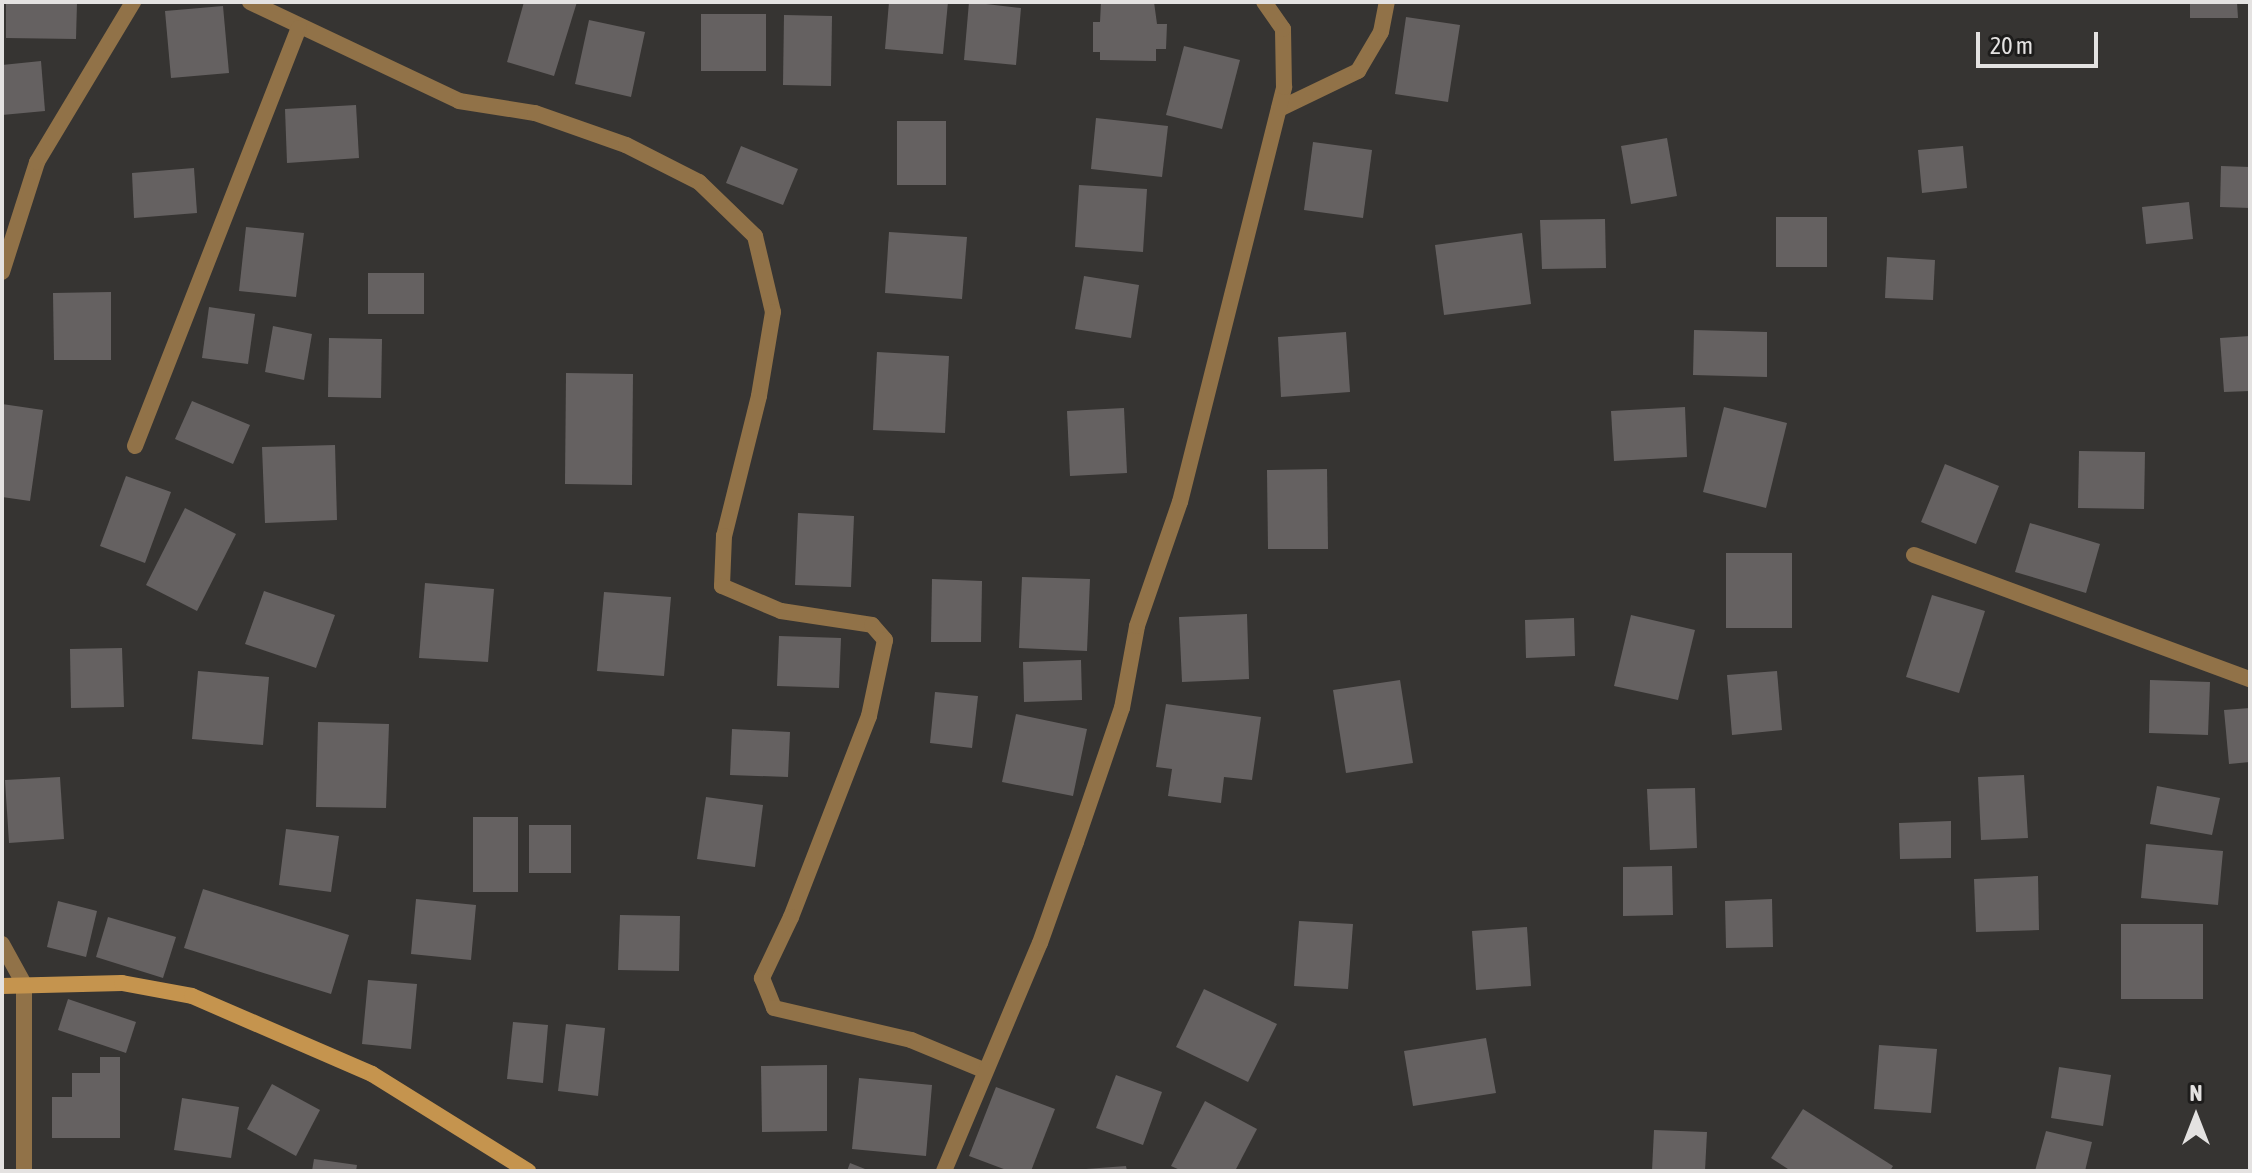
<!DOCTYPE html>
<style>
body{margin:0}
#map{position:relative;width:2252px;height:1173px;overflow:hidden;background:#363432;font-family:"Asap Condensed",sans-serif}
div>[style]{position:absolute}
[style*='--x']{left:calc(var(--x)*1px);top:calc(var(--y)*1px);width:calc(var(--w)*1px);rotate:calc(var(--a)*1deg)}
.building>*{inset:0;background:#656161}
.street>*{height:16px;margin:-8px;padding:0 8px;transform-origin:8px;border-radius:8px;background:#917248}
.secondary>*{height:16px;margin:-8px;padding:0 8px;transform-origin:8px;border-radius:8px;background:#c5944e}
span{translate:-50% -50%;white-space:nowrap;text-align:center;line-height:1.15;-webkit-text-stroke:6px #1d1c1b;paint-order:stroke}
.frame{position:absolute;inset:0;border:4px solid #e4e2e1;pointer-events:none}
.north{position:absolute;left:2156px;top:1077px;width:80px;height:80px;-webkit-text-stroke:6px #1d1c1b;paint-order:stroke;rotate:0deg;font-size:22px;font-weight:700;line-height:32px;text-align:center;color:#e4e2e1}
.north::after{content:'';display:block;margin:auto;width:28px;height:36px;background:#e4e2e1;clip-path:polygon(50% 0,100% 100%,50% 72%,0 100%)}
.scale{position:absolute;left:1976px;top:32px;width:122px;height:36px;box-sizing:border-box;border:4px solid #e4e2e1;border-top:0;padding-left:10px;font-size:24px;line-height:28px;white-space:nowrap;color:#e4e2e1;-webkit-text-stroke:6px #1d1c1b;paint-order:stroke}
</style>
<div id="map">
<div class="building">
<i style="clip-path:polygon(6px 2px,77px 2px,76px 39px,6px 38px)"></i>
<i style="clip-path:polygon(524px 2px,577px 2px,554px 76px,507px 62px)"></i>
<i style="clip-path:polygon(889px 2px,948px 2px,943px 54px,885px 49px)"></i>
<i style="clip-path:polygon(969px 2px,1021px 8px,1016px 65px,964px 60px)"></i>
<i style="clip-path:polygon(1101px 2px,1154px 2px,1157px 24px,1167px 24px,1166px 49px,1156px 49px,1156px 61px,1100px 60px,1100px 52px,1093px 52px,1093px 22px,1100px 22px)"></i>
<i style="clip-path:polygon(2190px 2px,2237px 2px,2238px 18px,2190px 18px)"></i>
<i style="clip-path:polygon(223px 6px,229px 73px,171px 78px,165px 11px)"></i>
<i style="clip-path:polygon(701px 14px,766px 14px,766px 71px,701px 71px)"></i>
<i style="clip-path:polygon(784px 15px,832px 16px,831px 86px,783px 85px)"></i>
<i style="clip-path:polygon(1406px 17px,1460px 25px,1448px 102px,1395px 94px)"></i>
<i style="clip-path:polygon(589px 20px,645px 32px,631px 97px,575px 84px)"></i>
<i style="clip-path:polygon(1184px 46px,1240px 60px,1222px 129px,1166px 115px)"></i>
<i style="clip-path:polygon(41px 61px,45px 111px,2px 115px,2px 65px)"></i>
<i style="clip-path:polygon(356px 105px,359px 158px,287px 163px,285px 109px)"></i>
<i style="clip-path:polygon(1096px 118px,1168px 126px,1162px 177px,1091px 169px)"></i>
<i style="clip-path:polygon(897px 121px,946px 121px,946px 185px,897px 185px)"></i>
<i style="clip-path:polygon(1667px 138px,1677px 196px,1631px 204px,1621px 146px)"></i>
<i style="clip-path:polygon(1313px 142px,1372px 150px,1363px 218px,1304px 210px)"></i>
<i style="clip-path:polygon(741px 146px,798px 169px,783px 205px,726px 183px)"></i>
<i style="clip-path:polygon(1963px 146px,1967px 188px,1922px 193px,1918px 150px)"></i>
<i style="clip-path:polygon(2221px 166px,2250px 167px,2250px 208px,2220px 207px)"></i>
<i style="clip-path:polygon(194px 168px,197px 213px,134px 218px,132px 173px)"></i>
<i style="clip-path:polygon(1079px 185px,1147px 189px,1143px 252px,1075px 247px)"></i>
<i style="clip-path:polygon(2189px 202px,2193px 239px,2146px 244px,2142px 207px)"></i>
<i style="clip-path:polygon(1776px 217px,1827px 217px,1827px 267px,1776px 267px)"></i>
<i style="clip-path:polygon(1605px 219px,1606px 268px,1542px 269px,1540px 220px)"></i>
<i style="clip-path:polygon(246px 227px,304px 233px,296px 297px,239px 291px)"></i>
<i style="clip-path:polygon(889px 232px,967px 237px,962px 299px,885px 293px)"></i>
<i style="clip-path:polygon(1522px 233px,1531px 304px,1444px 315px,1435px 245px)"></i>
<i style="clip-path:polygon(1887px 257px,1935px 260px,1933px 300px,1885px 298px)"></i>
<i style="clip-path:polygon(368px 273px,424px 273px,424px 314px,368px 314px)"></i>
<i style="clip-path:polygon(1084px 276px,1139px 285px,1131px 338px,1075px 329px)"></i>
<i style="clip-path:polygon(111px 292px,111px 360px,54px 360px,53px 293px)"></i>
<i style="clip-path:polygon(209px 307px,255px 314px,248px 364px,202px 358px)"></i>
<i style="clip-path:polygon(273px 326px,312px 334px,304px 380px,265px 372px)"></i>
<i style="clip-path:polygon(1694px 330px,1767px 332px,1767px 377px,1693px 375px)"></i>
<i style="clip-path:polygon(1346px 332px,1350px 392px,1281px 397px,1278px 337px)"></i>
<i style="clip-path:polygon(2250px 336px,2250px 391px,2224px 392px,2220px 338px)"></i>
<i style="clip-path:polygon(329px 338px,382px 339px,381px 398px,328px 397px)"></i>
<i style="clip-path:polygon(877px 352px,949px 356px,945px 433px,873px 430px)"></i>
<i style="clip-path:polygon(566px 373px,633px 374px,632px 485px,565px 484px)"></i>
<i style="clip-path:polygon(192px 401px,250px 425px,233px 464px,175px 439px)"></i>
<i style="clip-path:polygon(2px 404px,43px 410px,30px 501px,2px 497px)"></i>
<i style="clip-path:polygon(1685px 407px,1687px 457px,1614px 461px,1611px 411px)"></i>
<i style="clip-path:polygon(1724px 407px,1787px 423px,1766px 508px,1703px 492px)"></i>
<i style="clip-path:polygon(1124px 408px,1127px 473px,1070px 476px,1067px 411px)"></i>
<i style="clip-path:polygon(335px 445px,337px 520px,265px 523px,262px 447px)"></i>
<i style="clip-path:polygon(2079px 451px,2145px 452px,2144px 509px,2078px 508px)"></i>
<i style="clip-path:polygon(1945px 464px,1999px 486px,1976px 544px,1921px 522px)"></i>
<i style="clip-path:polygon(1327px 469px,1328px 549px,1268px 549px,1267px 470px)"></i>
<i style="clip-path:polygon(126px 476px,171px 492px,145px 563px,100px 546px)"></i>
<i style="clip-path:polygon(185px 508px,236px 534px,197px 611px,146px 585px)"></i>
<i style="clip-path:polygon(798px 513px,854px 516px,851px 587px,795px 585px)"></i>
<i style="clip-path:polygon(2030px 523px,2100px 544px,2086px 593px,2015px 572px)"></i>
<i style="clip-path:polygon(1726px 553px,1792px 553px,1792px 628px,1726px 628px)"></i>
<i style="clip-path:polygon(1022px 577px,1090px 579px,1087px 651px,1019px 648px)"></i>
<i style="clip-path:polygon(932px 579px,982px 581px,981px 642px,931px 642px)"></i>
<i style="clip-path:polygon(425px 583px,494px 589px,488px 662px,419px 658px)"></i>
<i style="clip-path:polygon(264px 591px,335px 615px,316px 668px,245px 644px)"></i>
<i style="clip-path:polygon(604px 592px,671px 597px,664px 676px,597px 671px)"></i>
<i style="clip-path:polygon(1932px 595px,1985px 611px,1959px 693px,1906px 677px)"></i>
<i style="clip-path:polygon(1247px 614px,1249px 679px,1182px 682px,1179px 617px)"></i>
<i style="clip-path:polygon(1631px 615px,1695px 630px,1678px 700px,1614px 686px)"></i>
<i style="clip-path:polygon(1574px 618px,1575px 656px,1526px 658px,1525px 620px)"></i>
<i style="clip-path:polygon(779px 636px,841px 638px,839px 688px,777px 686px)"></i>
<i style="clip-path:polygon(122px 648px,124px 707px,71px 708px,70px 649px)"></i>
<i style="clip-path:polygon(1081px 660px,1082px 700px,1024px 702px,1023px 662px)"></i>
<i style="clip-path:polygon(198px 671px,269px 677px,263px 745px,192px 739px)"></i>
<i style="clip-path:polygon(1777px 671px,1782px 730px,1732px 735px,1727px 675px)"></i>
<i style="clip-path:polygon(1400px 680px,1413px 763px,1346px 773px,1333px 690px)"></i>
<i style="clip-path:polygon(2150px 680px,2210px 682px,2208px 735px,2149px 733px)"></i>
<i style="clip-path:polygon(935px 692px,978px 696px,972px 748px,930px 743px)"></i>
<i style="clip-path:polygon(1166px 704px,1261px 717px,1252px 780px,1224px 777px,1221px 803px,1168px 796px,1172px 769px,1156px 767px)"></i>
<i style="clip-path:polygon(2250px 708px,2250px 762px,2229px 764px,2224px 710px)"></i>
<i style="clip-path:polygon(1016px 714px,1087px 729px,1073px 796px,1002px 782px)"></i>
<i style="clip-path:polygon(318px 722px,389px 724px,386px 808px,316px 807px)"></i>
<i style="clip-path:polygon(732px 729px,790px 732px,788px 777px,730px 775px)"></i>
<i style="clip-path:polygon(2024px 775px,2028px 838px,1981px 840px,1978px 777px)"></i>
<i style="clip-path:polygon(60px 777px,64px 839px,9px 843px,5px 780px)"></i>
<i style="clip-path:polygon(2157px 786px,2220px 798px,2212px 835px,2150px 824px)"></i>
<i style="clip-path:polygon(1695px 788px,1697px 848px,1650px 850px,1647px 789px)"></i>
<i style="clip-path:polygon(706px 797px,763px 805px,755px 867px,697px 859px)"></i>
<i style="clip-path:polygon(473px 817px,518px 817px,518px 892px,473px 892px)"></i>
<i style="clip-path:polygon(1951px 821px,1951px 858px,1900px 859px,1899px 823px)"></i>
<i style="clip-path:polygon(529px 825px,571px 825px,571px 873px,529px 873px)"></i>
<i style="clip-path:polygon(286px 829px,339px 836px,331px 892px,279px 885px)"></i>
<i style="clip-path:polygon(2146px 844px,2223px 851px,2218px 905px,2141px 898px)"></i>
<i style="clip-path:polygon(1672px 866px,1673px 915px,1623px 916px,1623px 867px)"></i>
<i style="clip-path:polygon(2038px 876px,2039px 930px,1976px 932px,1974px 879px)"></i>
<i style="clip-path:polygon(203px 889px,349px 935px,331px 994px,184px 948px)"></i>
<i style="clip-path:polygon(416px 899px,476px 905px,471px 960px,411px 954px)"></i>
<i style="clip-path:polygon(1772px 899px,1773px 947px,1726px 948px,1725px 901px)"></i>
<i style="clip-path:polygon(58px 901px,97px 911px,86px 957px,47px 947px)"></i>
<i style="clip-path:polygon(620px 915px,680px 916px,679px 971px,618px 970px)"></i>
<i style="clip-path:polygon(108px 917px,176px 937px,163px 978px,96px 957px)"></i>
<i style="clip-path:polygon(1299px 921px,1353px 924px,1348px 989px,1294px 986px)"></i>
<i style="clip-path:polygon(2121px 924px,2203px 924px,2203px 999px,2121px 999px)"></i>
<i style="clip-path:polygon(1527px 927px,1531px 986px,1476px 990px,1472px 931px)"></i>
<i style="clip-path:polygon(368px 980px,417px 984px,411px 1049px,362px 1044px)"></i>
<i style="clip-path:polygon(1204px 989px,1277px 1024px,1248px 1082px,1176px 1047px)"></i>
<i style="clip-path:polygon(68px 999px,136px 1022px,126px 1053px,58px 1030px)"></i>
<i style="clip-path:polygon(513px 1022px,548px 1025px,543px 1083px,507px 1079px)"></i>
<i style="clip-path:polygon(566px 1024px,605px 1028px,598px 1096px,558px 1091px)"></i>
<i style="clip-path:polygon(1486px 1038px,1496px 1093px,1413px 1106px,1404px 1051px)"></i>
<i style="clip-path:polygon(1879px 1045px,1937px 1049px,1931px 1113px,1874px 1109px)"></i>
<i style="clip-path:polygon(100px 1057px,120px 1057px,120px 1138px,52px 1138px,52px 1097px,72px 1097px,72px 1073px,100px 1073px)"></i>
<i style="clip-path:polygon(827px 1065px,827px 1131px,762px 1132px,761px 1066px)"></i>
<i style="clip-path:polygon(2059px 1067px,2111px 1075px,2103px 1126px,2051px 1118px)"></i>
<i style="clip-path:polygon(1116px 1075px,1162px 1092px,1143px 1145px,1096px 1128px)"></i>
<i style="clip-path:polygon(859px 1078px,932px 1085px,926px 1156px,852px 1149px)"></i>
<i style="clip-path:polygon(272px 1084px,320px 1110px,296px 1156px,247px 1129px)"></i>
<i style="clip-path:polygon(996px 1087px,1055px 1109px,1031px 1171px,1009px 1171px,969px 1156px)"></i>
<i style="clip-path:polygon(182px 1098px,239px 1107px,231px 1158px,174px 1150px)"></i>
<i style="clip-path:polygon(1205px 1101px,1257px 1129px,1235px 1171px,1182px 1171px,1171px 1166px)"></i>
<i style="clip-path:polygon(1803px 1109px,1893px 1166px,1890px 1171px,1791px 1171px,1771px 1158px)"></i>
<i style="clip-path:polygon(1654px 1130px,1707px 1132px,1705px 1171px,1652px 1171px)"></i>
<i style="clip-path:polygon(2046px 1131px,2092px 1142px,2085px 1171px,2035px 1171px)"></i>
<i style="clip-path:polygon(314px 1159px,357px 1165px,356px 1171px,312px 1171px)"></i>
<i style="clip-path:polygon(850px 1163px,870px 1171px,847px 1171px)"></i>
<i style="clip-path:polygon(1126px 1166px,1127px 1171px,1086px 1171px,1086px 1169px)"></i>
</div>
<div class="street">
<i style="--x:250;--y:2;--w:231;--a:25.3"></i>
<i style="--x:459;--y:101;--w:77;--a:9"></i>
<i style="--x:535;--y:113;--w:96;--a:19.4"></i>
<i style="--x:626;--y:145;--w:82;--a:26.9"></i>
<i style="--x:699;--y:182;--w:78;--a:44"></i>
<i style="--x:755;--y:236;--w:78;--a:76.7"></i>
<i style="--x:773;--y:312;--w:85;--a:99.5"></i>
<i style="--x:759;--y:396;--w:144;--a:104"></i>
<i style="--x:724;--y:536;--w:50;--a:92.3"></i>
<i style="--x:722;--y:586;--w:64;--a:23"></i>
<i style="--x:781;--y:611;--w:92;--a:8.7"></i>
<i style="--x:872;--y:625;--w:20;--a:49"></i>
<i style="--x:885;--y:640;--w:78;--a:101.9"></i>
<i style="--x:869;--y:716;--w:216;--a:111.2"></i>
<i style="--x:791;--y:917;--w:68;--a:115.4"></i>
<i style="--x:762;--y:978;--w:32;--a:68"></i>
<i style="--x:774;--y:1008;--w:141;--a:13.1"></i>
<i style="--x:911;--y:1040;--w:78;--a:22.6"></i>
<i style="--x:1279;--y:109;--w:88;--a:-25.7"></i>
<i style="--x:1358;--y:71;--w:45;--a:-59.5"></i>
<i style="--x:1381;--y:32;--w:31;--a:-79"></i>
<i style="--x:2;--y:272;--w:115;--a:-72.3"></i>
<i style="--x:37;--y:162;--w:187;--a:-59"></i>
<i style="--x:135;--y:446;--w:449;--a:-68.6"></i>
<i style="--x:1914;--y:555;--w:358;--a:20.3"></i>
<i style="--x:2;--y:944;--w:46;--a:61.2"></i>
<i style="--x:24;--y:984;--w:187;--a:90"></i>
<i style="--x:944;--y:1171;--w:247;--a:-67.2"></i>
<i style="--x:1040;--y:943;--w:107;--a:-70.4"></i>
<i style="--x:1076;--y:842;--w:142;--a:-71.1"></i>
<i style="--x:1122;--y:708;--w:83;--a:-79.6"></i>
<i style="--x:1137;--y:626;--w:131;--a:-70.9"></i>
<i style="--x:1180;--y:502;--w:428;--a:-75.9"></i>
<i style="--x:1284;--y:87;--w:58;--a:-91"></i>
<i style="--x:1283;--y:29;--w:33;--a:-125"></i>
</div>
<div class="secondary">
<i style="--x:2;--y:986;--w:120;--a:-1.4"></i>
<i style="--x:122;--y:983;--w:71;--a:10.5"></i>
<i style="--x:192;--y:996;--w:196;--a:23.4"></i>
<i style="--x:372;--y:1074;--w:184;--a:31.9"></i>
</div>
<div class="frame"></div>
<div class="north">N</div>
<div class="scale">20 m</div>
</div>
